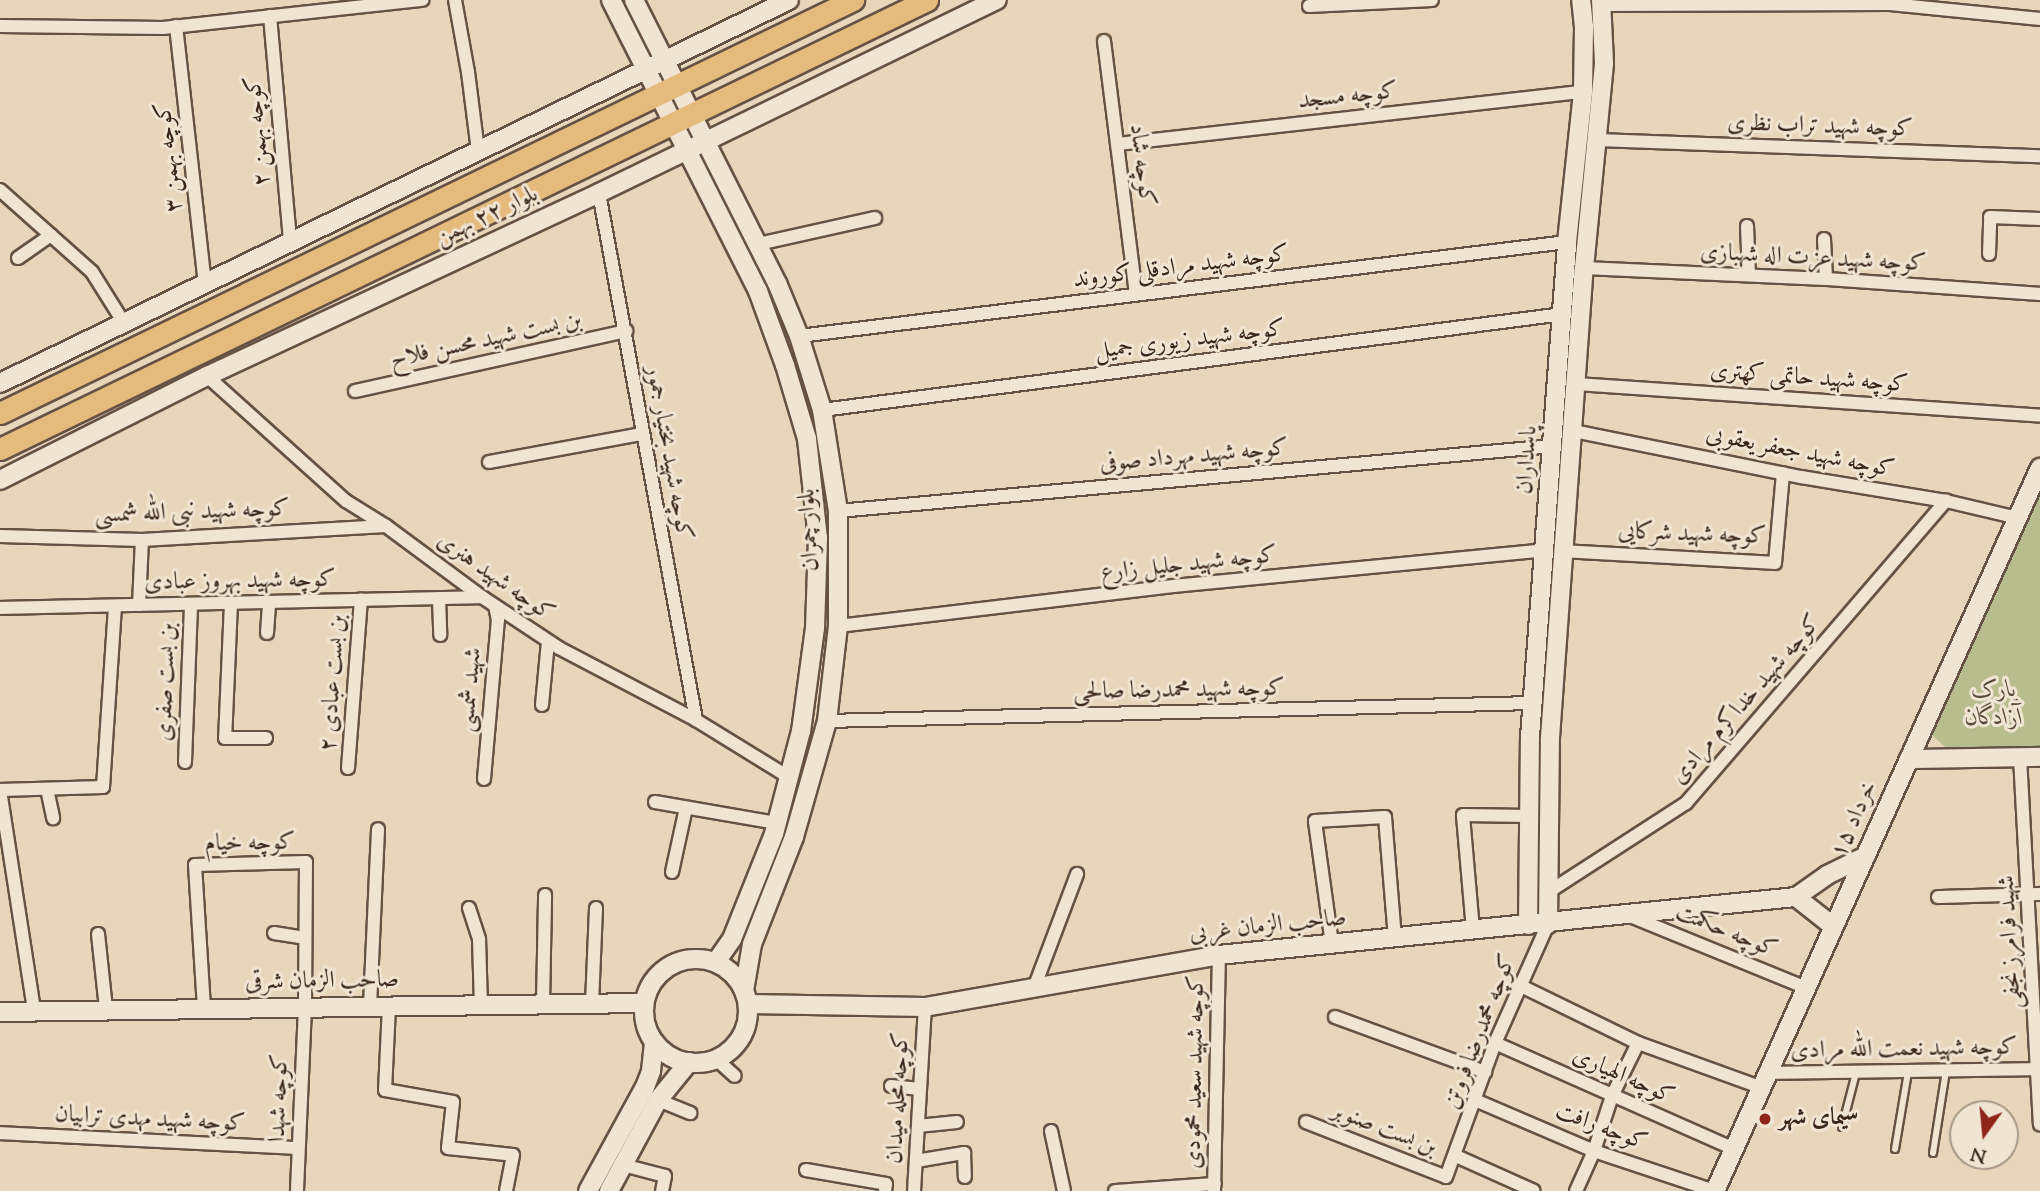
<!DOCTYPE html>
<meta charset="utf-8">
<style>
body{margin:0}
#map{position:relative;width:2040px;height:1191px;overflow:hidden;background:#e8d6ba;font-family:"Sorts Mill Goudy",Amiri,serif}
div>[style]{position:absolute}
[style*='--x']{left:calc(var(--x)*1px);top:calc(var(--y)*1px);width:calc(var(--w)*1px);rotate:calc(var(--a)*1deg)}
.green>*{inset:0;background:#b7bd8f}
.roads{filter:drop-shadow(2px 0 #665244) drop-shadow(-2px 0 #665244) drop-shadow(0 2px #665244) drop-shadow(0 -2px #665244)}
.lane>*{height:6px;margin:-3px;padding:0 3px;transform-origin:3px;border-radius:3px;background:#f0e4d2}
.street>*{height:12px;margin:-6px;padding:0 6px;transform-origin:6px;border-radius:6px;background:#f0e4d2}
.secondary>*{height:18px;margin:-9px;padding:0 9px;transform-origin:9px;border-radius:9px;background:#f0e4d2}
.secondary>.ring{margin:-9px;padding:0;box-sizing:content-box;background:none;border:18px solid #f0e4d2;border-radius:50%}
.primary>*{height:21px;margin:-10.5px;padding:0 10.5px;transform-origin:10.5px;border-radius:10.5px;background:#e4bb7d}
.dots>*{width:19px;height:19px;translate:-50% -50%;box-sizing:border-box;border:4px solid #f0e4d2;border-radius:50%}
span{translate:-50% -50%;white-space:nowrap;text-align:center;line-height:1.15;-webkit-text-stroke:6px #f0e4d2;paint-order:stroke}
.street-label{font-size:24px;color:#3a261c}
.park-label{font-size:24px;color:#594c39;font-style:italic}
.poi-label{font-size:24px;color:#3a261c;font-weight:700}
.left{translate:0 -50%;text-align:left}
.north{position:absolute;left:1949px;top:1100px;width:70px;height:70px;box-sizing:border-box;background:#f0e4d2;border:2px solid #a79889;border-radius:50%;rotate:195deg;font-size:19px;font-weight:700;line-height:28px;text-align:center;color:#3a261c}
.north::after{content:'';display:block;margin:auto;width:24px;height:32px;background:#8f2418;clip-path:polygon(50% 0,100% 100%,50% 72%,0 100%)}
</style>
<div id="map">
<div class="green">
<i style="clip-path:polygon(2040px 495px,2040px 750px,1960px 752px,1944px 746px,1930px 733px)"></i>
</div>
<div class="roads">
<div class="lane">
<i style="--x:1842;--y:1127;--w:56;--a:-75.5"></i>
<i style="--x:1895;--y:1149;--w:78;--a:-80.4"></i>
<i style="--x:1933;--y:1153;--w:83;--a:-81"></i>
</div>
<div class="street">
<i style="--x:455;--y:0;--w:73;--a:79.8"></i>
<i style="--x:468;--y:72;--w:80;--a:82.8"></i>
<i style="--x:1601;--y:5;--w:289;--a:-0.2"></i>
<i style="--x:1890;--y:4;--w:151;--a:5.7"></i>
<i style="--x:1309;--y:6;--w:123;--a:-2.8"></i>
<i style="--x:270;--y:16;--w:227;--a:84.9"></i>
<i style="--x:0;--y:26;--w:163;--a:0.7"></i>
<i style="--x:163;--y:28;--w:261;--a:-6.2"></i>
<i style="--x:176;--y:26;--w:259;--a:83.6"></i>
<i style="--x:1104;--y:41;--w:255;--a:82.8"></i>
<i style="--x:1597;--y:140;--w:443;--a:2.1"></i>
<i style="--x:1117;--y:144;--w:469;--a:-6.4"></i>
<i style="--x:0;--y:190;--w:123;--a:41.7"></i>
<i style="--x:92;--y:272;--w:60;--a:57.9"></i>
<i style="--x:599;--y:193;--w:536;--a:79.57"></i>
<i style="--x:1747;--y:226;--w:49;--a:87.7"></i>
<i style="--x:1824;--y:239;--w:40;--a:87.1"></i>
<i style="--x:758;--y:244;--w:120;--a:-12.5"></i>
<i style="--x:1989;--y:254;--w:37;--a:-88"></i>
<i style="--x:1990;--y:217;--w:50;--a:2.3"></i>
<i style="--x:18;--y:258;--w:40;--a:-34.9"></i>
<i style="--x:1584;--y:268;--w:242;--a:2.6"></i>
<i style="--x:1826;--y:279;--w:215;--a:4"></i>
<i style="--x:799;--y:336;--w:774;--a:-6.98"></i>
<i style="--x:207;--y:376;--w:187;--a:42"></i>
<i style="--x:346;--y:501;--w:47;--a:32"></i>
<i style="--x:386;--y:526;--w:119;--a:36.5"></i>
<i style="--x:482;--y:597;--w:92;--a:33.5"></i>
<i style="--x:559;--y:648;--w:155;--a:27.7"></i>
<i style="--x:696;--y:720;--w:107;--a:31.6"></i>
<i style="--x:1575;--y:384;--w:466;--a:3.9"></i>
<i style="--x:355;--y:391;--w:278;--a:-12.5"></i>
<i style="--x:822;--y:410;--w:747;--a:-7.38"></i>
<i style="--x:1574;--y:431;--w:232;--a:11.5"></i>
<i style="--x:1801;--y:477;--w:147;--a:9.4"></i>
<i style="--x:1946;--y:501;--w:74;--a:13.3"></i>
<i style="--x:489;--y:462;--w:155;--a:-10.4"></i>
<i style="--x:838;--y:511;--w:718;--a:-5.19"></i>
<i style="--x:0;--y:536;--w:142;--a:1.6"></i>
<i style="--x:142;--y:540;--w:244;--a:-3.3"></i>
<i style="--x:1563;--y:551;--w:212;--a:3.2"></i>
<i style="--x:1775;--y:563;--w:90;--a:-84.9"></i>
<i style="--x:439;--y:598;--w:37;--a:88"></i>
<i style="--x:231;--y:603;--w:135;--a:92.5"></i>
<i style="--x:225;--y:738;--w:41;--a:0"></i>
<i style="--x:139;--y:605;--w:65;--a:-87.4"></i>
<i style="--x:0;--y:608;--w:482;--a:-1.3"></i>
<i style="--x:838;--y:626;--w:338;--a:-6.8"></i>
<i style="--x:1174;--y:586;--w:374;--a:-5.5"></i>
<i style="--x:267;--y:633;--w:31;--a:-86"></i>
<i style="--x:542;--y:705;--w:64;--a:-84.6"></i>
<i style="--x:827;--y:721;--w:706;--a:-1.46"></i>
<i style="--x:2020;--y:757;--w:368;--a:86.9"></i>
<i style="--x:185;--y:762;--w:158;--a:-87.8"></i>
<i style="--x:348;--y:768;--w:169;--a:-85.6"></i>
<i style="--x:484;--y:779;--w:160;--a:-85"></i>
<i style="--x:498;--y:620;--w:14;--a:-102"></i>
<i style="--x:47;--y:789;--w:30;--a:78"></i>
<i style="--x:0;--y:790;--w:103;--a:-1.7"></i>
<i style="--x:103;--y:787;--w:181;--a:-86.2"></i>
<i style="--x:0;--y:790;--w:222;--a:81.2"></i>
<i style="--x:655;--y:802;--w:124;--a:9.8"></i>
<i style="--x:672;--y:872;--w:66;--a:-77.7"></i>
<i style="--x:1550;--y:891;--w:162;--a:-32.9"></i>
<i style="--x:1686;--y:803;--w:399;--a:-49.3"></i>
<i style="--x:1938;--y:897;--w:102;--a:-1.7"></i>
<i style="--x:469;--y:908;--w:33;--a:72"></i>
<i style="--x:479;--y:939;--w:66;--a:88.3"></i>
<i style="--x:1630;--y:916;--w:190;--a:22.2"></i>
<i style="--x:1473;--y:930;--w:115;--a:-95"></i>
<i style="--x:1463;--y:815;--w:66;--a:0.9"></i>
<i style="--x:274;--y:933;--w:31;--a:9"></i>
<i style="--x:98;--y:934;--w:75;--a:83.9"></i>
<i style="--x:1332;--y:944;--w:124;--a:-97.9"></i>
<i style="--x:1315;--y:821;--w:70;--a:-3.3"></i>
<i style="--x:1385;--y:817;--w:121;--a:85.3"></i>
<i style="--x:1519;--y:985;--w:132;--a:26"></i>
<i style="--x:1638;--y:1043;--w:132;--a:19.9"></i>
<i style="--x:1034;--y:988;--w:122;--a:-69.3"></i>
<i style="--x:543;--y:1004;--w:109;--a:-88.9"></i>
<i style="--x:592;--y:1004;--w:96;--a:-87.6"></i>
<i style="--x:370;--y:1006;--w:177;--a:-87.4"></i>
<i style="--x:389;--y:1006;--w:84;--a:92.7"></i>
<i style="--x:385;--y:1090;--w:69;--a:10"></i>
<i style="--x:453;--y:1102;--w:46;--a:96.2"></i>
<i style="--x:448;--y:1148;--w:65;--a:6.1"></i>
<i style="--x:513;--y:1155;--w:37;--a:101"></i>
<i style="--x:204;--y:1008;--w:143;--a:-93.6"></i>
<i style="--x:195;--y:865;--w:111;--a:-1.5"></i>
<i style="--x:306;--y:862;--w:145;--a:90.4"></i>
<i style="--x:305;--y:1007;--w:184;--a:92.5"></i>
<i style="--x:1335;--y:1017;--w:160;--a:20.1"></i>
<i style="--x:1495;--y:1043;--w:261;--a:23.9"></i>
<i style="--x:716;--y:1059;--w:25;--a:42"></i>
<i style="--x:1768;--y:1073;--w:272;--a:-0.8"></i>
<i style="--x:891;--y:1086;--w:29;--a:6"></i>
<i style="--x:658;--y:1100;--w:35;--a:22"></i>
<i style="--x:1475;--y:1100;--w:129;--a:23.2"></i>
<i style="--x:1594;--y:1151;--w:126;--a:18.4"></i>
<i style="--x:1306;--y:1122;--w:150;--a:21.4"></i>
<i style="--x:1446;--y:1177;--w:143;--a:-69.9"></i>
<i style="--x:1495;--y:1043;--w:130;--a:-66"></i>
<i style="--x:918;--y:1126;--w:39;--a:-6"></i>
<i style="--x:1051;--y:1131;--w:61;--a:77.8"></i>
<i style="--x:0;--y:1133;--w:298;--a:2.9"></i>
<i style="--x:1456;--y:1156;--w:85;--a:24.2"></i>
<i style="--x:916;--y:1161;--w:49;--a:-9.5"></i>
<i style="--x:964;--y:1153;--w:24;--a:88"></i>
<i style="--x:623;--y:1165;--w:43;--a:14.7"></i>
<i style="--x:665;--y:1176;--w:15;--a:101"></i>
<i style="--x:806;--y:1170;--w:81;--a:9.9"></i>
<i style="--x:886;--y:1184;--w:7;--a:98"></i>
<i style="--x:914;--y:1191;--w:184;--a:-86.6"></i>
<i style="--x:1115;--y:1191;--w:100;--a:-4"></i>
<i style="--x:1214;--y:1191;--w:236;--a:-88.8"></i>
<i style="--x:1576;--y:1191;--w:44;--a:-65.8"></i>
<i style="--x:1594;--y:1151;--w:58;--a:-71.9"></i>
<i style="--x:1612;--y:1096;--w:59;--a:-63.9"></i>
</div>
<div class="secondary">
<i style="--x:611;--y:0;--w:326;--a:63.2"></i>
<i style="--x:758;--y:291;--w:79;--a:70"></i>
<i style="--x:785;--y:365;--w:77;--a:73.4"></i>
<i style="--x:807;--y:439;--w:100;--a:83.7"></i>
<i style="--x:818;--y:538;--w:90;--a:91.9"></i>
<i style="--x:815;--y:628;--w:104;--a:97.7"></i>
<i style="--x:801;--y:731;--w:106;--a:104.7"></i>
<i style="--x:774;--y:834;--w:113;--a:111.8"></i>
<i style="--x:732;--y:939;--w:28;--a:125"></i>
<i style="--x:634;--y:0;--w:317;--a:63.2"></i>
<i style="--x:777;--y:283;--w:57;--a:67.5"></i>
<i style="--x:799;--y:336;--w:77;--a:72.7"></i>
<i style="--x:822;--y:410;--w:102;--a:81"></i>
<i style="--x:838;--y:511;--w:115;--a:90"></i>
<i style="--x:838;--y:626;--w:96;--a:96.6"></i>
<i style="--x:827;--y:721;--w:121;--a:105.9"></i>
<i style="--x:794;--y:837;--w:115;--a:111.4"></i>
<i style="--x:752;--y:944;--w:48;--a:99.7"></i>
<i style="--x:0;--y:383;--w:877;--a:-25.89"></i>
<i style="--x:0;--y:480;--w:232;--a:-26.7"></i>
<i style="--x:207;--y:376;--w:433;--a:-25"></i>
<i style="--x:599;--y:193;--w:442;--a:-25.9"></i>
<i style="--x:1909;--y:759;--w:131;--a:-0.9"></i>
<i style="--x:1796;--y:897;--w:38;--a:-35"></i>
<i style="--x:1827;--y:875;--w:43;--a:-26"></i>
<i style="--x:1796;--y:897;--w:48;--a:38.3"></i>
<i style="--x:1548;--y:924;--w:186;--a:-89.4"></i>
<i style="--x:1550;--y:738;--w:471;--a:-85.9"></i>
<i style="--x:1584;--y:268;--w:206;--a:-84.4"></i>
<i style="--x:1604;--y:63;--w:63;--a:-92.7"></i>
<i style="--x:1528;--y:925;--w:188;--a:-89.4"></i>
<i style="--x:1530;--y:737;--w:496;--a:-85.7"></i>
<i style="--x:1567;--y:242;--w:151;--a:-83.9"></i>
<i style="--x:1583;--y:92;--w:65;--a:-89.1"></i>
<i style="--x:1584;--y:27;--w:27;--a:-96"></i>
<i class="ring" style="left:644px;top:959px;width:86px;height:86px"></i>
<i style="--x:748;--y:1004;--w:177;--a:1"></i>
<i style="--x:925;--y:1007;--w:299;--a:-10"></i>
<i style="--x:1219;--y:955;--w:580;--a:-5.74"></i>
<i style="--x:0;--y:1012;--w:644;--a:-0.8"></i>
<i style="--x:588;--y:1191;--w:119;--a:-61.3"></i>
<i style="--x:645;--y:1087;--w:17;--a:-69"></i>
<i style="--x:651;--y:1071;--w:29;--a:-84"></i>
<i style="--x:609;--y:1191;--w:103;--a:-61.7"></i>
<i style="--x:658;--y:1100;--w:49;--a:-50.8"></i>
<i style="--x:1715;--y:1191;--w:793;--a:-65.8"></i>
</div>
<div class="primary">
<i style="--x:0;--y:413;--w:948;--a:-25.84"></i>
<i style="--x:0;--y:449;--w:1030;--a:-25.84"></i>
</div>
</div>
<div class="dots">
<i style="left:1765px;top:1119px;background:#8f2418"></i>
</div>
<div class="street-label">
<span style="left:1348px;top:97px;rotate:-6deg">کوچه مسجد</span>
<span style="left:1820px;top:127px;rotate:2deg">کوچه شهید تراب نظری</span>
<span style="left:259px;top:131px;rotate:-95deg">کوچه بهمن ۲</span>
<span style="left:170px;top:157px;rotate:-96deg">کوچه بهمن ۳</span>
<span style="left:1141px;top:165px;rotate:83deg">کوچه شاد</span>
<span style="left:487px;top:217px;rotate:-25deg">بلوار ۲۲ بهمن</span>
<span style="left:1813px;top:259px;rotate:3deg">کوچه شهید عزت اله شهبازی</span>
<span style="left:1181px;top:268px;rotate:-7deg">کوچه شهید مرادقلی کوروند</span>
<span style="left:486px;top:341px;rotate:-12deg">بن بست شهید محسن فلاح</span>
<span style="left:1190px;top:341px;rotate:-7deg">کوچه شهید زیوری جمیل</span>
<span style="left:1809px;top:379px;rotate:4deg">کوچه شهید حاتمی کهتری</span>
<span style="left:668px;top:453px;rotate:80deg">کوچه شهید بختیار جمور</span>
<span style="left:1800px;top:453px;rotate:11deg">کوچه شهید جعفر یعقوبی</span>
<span style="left:1194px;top:457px;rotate:-5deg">کوچه شهید مهرداد صوفی</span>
<span style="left:1528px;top:460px;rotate:-86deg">پاسداران</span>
<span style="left:192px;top:513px;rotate:-2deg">کوچه شهید نبی الله شمسی</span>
<span style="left:810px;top:530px;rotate:-93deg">بلوار چمران</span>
<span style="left:1692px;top:535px;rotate:2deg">کوچه شهید شرکایی</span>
<span style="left:1189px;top:565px;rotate:-6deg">کوچه شهید جلیل زارع</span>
<span style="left:495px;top:578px;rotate:35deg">کوچه شهید هنری</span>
<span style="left:240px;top:582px;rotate:-1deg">کوچه شهید بهروز عبادی</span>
<span style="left:167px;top:682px;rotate:-88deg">بن بست صفری</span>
<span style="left:334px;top:683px;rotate:-86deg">بن بست عبادی ۲</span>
<span style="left:471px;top:690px;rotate:-85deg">شهید شمسی</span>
<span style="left:1179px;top:691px;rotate:-1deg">کوچه شهید محمدرضا صالحی</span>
<span style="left:1747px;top:700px;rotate:-49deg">کوچه شهید خداکرم مرادی</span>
<span style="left:1855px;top:820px;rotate:-66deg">۱۵ خرداد</span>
<span style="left:250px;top:844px;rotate:-1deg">کوچه خیام</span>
<span style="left:1268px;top:927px;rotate:-6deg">صاحب الزمان غربی</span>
<span style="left:1726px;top:932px;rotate:22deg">کوچه حکمت</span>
<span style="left:2011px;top:942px;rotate:-93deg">شهید فرامرز نجفی</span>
<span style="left:322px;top:982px;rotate:-1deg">صاحب الزمان شرقی</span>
<span style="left:1481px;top:1032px;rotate:-69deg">کوچه محمدرضا فروتن</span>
<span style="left:1904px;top:1050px;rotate:-1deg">کوچه شهید نعمت الله مرادی</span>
<span style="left:1196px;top:1072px;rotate:-89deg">کوچه شهید سعید محمودی</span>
<span style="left:1623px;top:1077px;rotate:24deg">کوچه الهیاری</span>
<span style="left:280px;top:1098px;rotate:-88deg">کوچه شهدا</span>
<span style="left:899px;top:1098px;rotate:-87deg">کوچه محله میدان</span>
<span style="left:150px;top:1120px;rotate:3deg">کوچه شهید مهدی ترابیان</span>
<span style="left:1601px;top:1128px;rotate:21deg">کوچه رافت</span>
<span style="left:1384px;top:1130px;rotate:21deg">بن بست صنوبر</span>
</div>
<div class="park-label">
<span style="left:1994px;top:705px">پارک<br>آزادگان</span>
</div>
<div class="poi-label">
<span class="left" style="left:1779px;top:1119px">سیمای شهر</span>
</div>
<div class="north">N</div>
</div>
